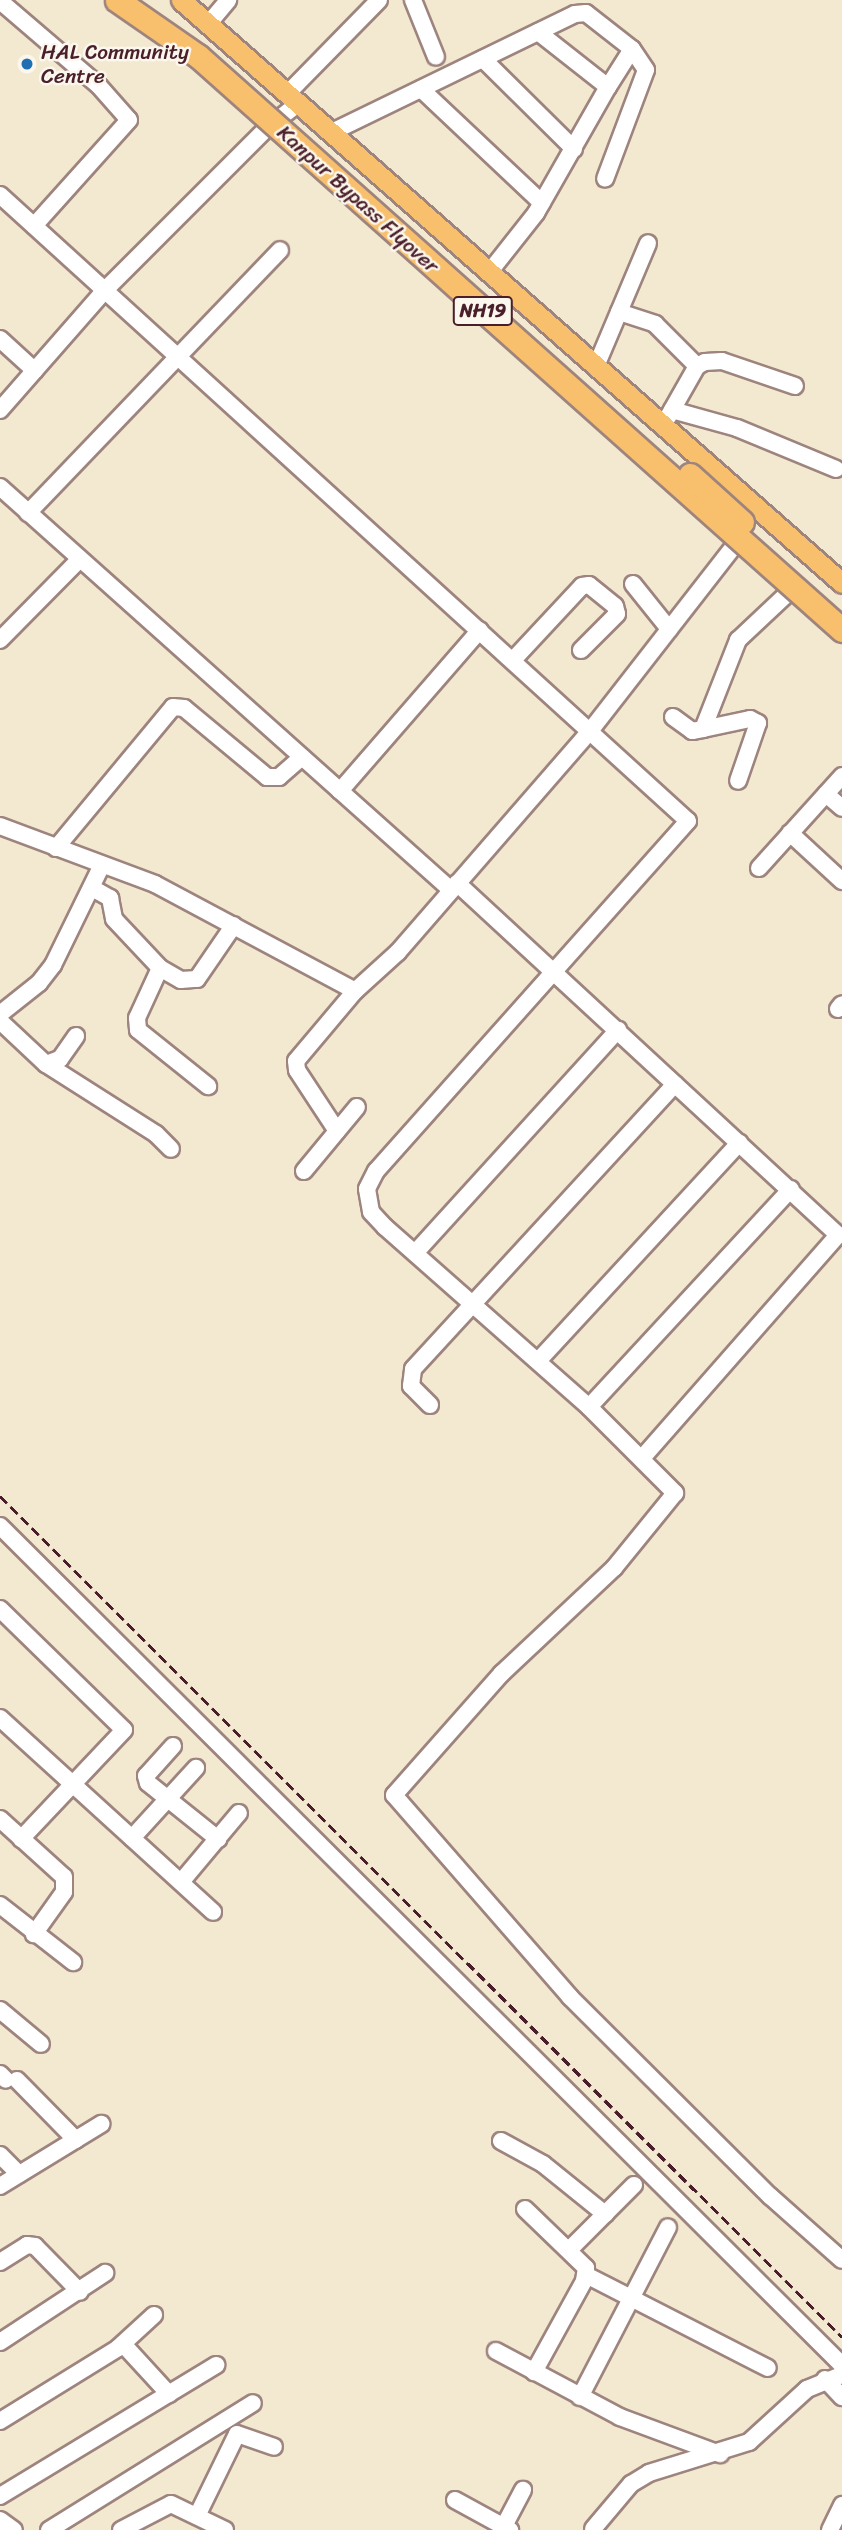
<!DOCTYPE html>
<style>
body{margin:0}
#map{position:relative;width:842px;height:2530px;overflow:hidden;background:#f3e8d0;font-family:Sriracha,sans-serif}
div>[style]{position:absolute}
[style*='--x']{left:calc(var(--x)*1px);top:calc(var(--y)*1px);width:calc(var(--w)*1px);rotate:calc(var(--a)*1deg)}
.roads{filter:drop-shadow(2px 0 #9e847e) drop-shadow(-2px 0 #9e847e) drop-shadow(0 2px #9e847e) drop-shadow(0 -2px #9e847e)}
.minor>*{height:16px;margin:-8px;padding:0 8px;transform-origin:8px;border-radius:8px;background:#fff}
.major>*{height:19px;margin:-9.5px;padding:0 9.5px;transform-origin:9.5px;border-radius:9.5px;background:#f8bf6c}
.rail>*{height:2.5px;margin-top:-1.25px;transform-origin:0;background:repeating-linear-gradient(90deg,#4a1f2b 0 10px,transparent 0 15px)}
.bridges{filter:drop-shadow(2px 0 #9e847e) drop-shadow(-2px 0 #9e847e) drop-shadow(0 2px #9e847e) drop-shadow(0 -2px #9e847e)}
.highway-bridge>*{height:23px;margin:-11.5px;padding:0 11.5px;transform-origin:11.5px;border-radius:11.5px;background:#f8bf6c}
.dots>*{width:19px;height:19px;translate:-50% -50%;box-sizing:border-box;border:4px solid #fbf7ec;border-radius:50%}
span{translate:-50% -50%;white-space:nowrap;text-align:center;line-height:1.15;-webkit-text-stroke:5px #fbf7ec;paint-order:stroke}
.shield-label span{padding:2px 5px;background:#fbf7ec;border:2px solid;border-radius:5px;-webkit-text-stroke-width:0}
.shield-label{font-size:19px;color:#4a1f2b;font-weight:700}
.poi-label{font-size:21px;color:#4a1f2b}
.left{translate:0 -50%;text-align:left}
.street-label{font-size:21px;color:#4a1f2b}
</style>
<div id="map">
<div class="roads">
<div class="minor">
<i style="--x:413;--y:0;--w:61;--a:68"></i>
<i style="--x:0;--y:1;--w:130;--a:40.6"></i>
<i style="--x:99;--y:86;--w:45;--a:48.6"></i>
<i style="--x:129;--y:120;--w:142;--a:131.9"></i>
<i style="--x:209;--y:23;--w:30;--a:-50"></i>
<i style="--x:483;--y:59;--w:128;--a:44.7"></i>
<i style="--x:608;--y:87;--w:45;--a:-57.7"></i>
<i style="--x:421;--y:89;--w:166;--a:43.3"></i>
<i style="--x:288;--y:93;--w:130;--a:-45.6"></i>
<i style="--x:332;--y:132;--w:270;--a:-25.9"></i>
<i style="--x:575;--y:14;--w:11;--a:-5"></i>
<i style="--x:586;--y:13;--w:58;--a:38"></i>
<i style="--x:632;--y:49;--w:25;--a:56"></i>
<i style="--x:646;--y:70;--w:116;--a:110.6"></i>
<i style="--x:0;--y:195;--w:930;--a:42.3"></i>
<i style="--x:688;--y:821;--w:469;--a:131.7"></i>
<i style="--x:376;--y:1171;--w:20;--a:117"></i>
<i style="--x:367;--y:1189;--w:23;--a:80"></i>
<i style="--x:371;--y:1212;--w:21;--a:47"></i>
<i style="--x:385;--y:1227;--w:272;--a:41.4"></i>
<i style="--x:589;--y:1407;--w:122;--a:45"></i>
<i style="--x:675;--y:1493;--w:97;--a:129.1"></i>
<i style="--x:614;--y:1568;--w:154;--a:136.8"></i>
<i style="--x:502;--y:1673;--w:163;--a:131.5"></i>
<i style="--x:394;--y:1795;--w:268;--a:48.9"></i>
<i style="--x:570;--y:1997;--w:282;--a:44.9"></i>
<i style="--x:770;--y:2196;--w:96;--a:41.6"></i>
<i style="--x:491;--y:270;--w:73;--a:-51.7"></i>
<i style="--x:536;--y:213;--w:145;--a:-60.3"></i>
<i style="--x:608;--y:87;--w:89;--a:-141.8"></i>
<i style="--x:619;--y:312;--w:38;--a:18"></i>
<i style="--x:655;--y:324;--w:59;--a:45"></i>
<i style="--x:0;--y:339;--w:47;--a:42.4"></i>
<i style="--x:597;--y:364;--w:131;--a:-67.1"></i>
<i style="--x:0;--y:410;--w:159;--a:-48.8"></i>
<i style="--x:105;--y:290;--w:229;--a:-45"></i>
<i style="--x:267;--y:128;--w:41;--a:-38"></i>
<i style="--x:672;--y:410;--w:67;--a:15.5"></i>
<i style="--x:737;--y:428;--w:107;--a:22.5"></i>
<i style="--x:668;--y:417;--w:59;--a:-60.4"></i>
<i style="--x:697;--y:366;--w:9;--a:-27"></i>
<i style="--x:705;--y:362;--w:17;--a:-3"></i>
<i style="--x:722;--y:361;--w:77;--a:18.9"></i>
<i style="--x:0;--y:487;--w:605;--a:41.78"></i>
<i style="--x:28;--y:513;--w:364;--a:-46.2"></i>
<i style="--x:633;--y:584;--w:58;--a:51.3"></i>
<i style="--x:0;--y:640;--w:114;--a:-45.4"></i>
<i style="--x:513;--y:660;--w:101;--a:-47"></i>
<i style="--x:582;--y:586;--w:7;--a:-8"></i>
<i style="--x:589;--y:585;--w:33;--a:39"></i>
<i style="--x:615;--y:606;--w:8;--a:76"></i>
<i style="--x:617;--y:614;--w:51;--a:135"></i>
<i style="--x:673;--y:717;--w:24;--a:36"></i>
<i style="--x:692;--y:731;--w:11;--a:-10"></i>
<i style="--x:703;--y:729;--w:96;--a:-68.5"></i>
<i style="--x:738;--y:640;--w:67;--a:-43.2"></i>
<i style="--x:703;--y:729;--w:48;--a:-12"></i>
<i style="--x:750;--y:719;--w:9;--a:27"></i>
<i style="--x:758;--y:723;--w:61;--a:109"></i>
<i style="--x:340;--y:791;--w:213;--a:-49"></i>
<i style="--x:826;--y:794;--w:21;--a:41"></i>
<i style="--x:0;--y:826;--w:165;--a:20.5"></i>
<i style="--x:155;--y:884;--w:227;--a:28.1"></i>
<i style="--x:355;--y:991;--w:58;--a:-42.2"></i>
<i style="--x:398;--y:952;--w:293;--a:-49"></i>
<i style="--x:590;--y:731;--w:233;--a:-52.1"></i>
<i style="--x:790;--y:833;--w:71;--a:42.7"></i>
<i style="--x:56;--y:848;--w:183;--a:-50.3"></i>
<i style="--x:173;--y:707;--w:11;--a:5"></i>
<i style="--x:184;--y:708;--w:108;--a:39.7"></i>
<i style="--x:267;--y:777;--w:12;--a:0"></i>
<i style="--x:279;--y:777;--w:30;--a:-41"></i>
<i style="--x:759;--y:868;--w:124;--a:-47.9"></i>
<i style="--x:457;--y:883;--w:519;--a:42.73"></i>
<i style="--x:838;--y:1235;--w:295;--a:131.3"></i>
<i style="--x:92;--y:888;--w:21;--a:29"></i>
<i style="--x:110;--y:898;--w:21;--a:79"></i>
<i style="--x:114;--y:919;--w:67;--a:46.8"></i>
<i style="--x:160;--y:968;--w:55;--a:114.7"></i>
<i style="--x:137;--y:1018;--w:12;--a:85"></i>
<i style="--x:138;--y:1030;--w:90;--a:38.7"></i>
<i style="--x:160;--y:968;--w:24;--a:30"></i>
<i style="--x:181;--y:980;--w:16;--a:-4"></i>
<i style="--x:197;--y:979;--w:65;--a:-55.6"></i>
<i style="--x:838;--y:1009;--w:6;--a:-51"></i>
<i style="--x:0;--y:1014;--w:50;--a:-38.5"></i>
<i style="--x:39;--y:983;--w:23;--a:-52"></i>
<i style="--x:53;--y:965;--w:111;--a:-63.9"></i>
<i style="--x:0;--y:1021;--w:63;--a:43.1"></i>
<i style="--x:46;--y:1064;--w:15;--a:-20"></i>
<i style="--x:60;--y:1059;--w:28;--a:-55"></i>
<i style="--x:46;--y:1064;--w:130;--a:32.5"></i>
<i style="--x:156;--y:1134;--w:21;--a:45"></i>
<i style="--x:337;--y:1131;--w:73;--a:-123.3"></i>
<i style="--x:297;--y:1070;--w:9;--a:-96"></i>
<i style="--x:296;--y:1061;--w:92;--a:-49.9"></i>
<i style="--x:304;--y:1171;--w:83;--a:-50.4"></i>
<i style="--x:415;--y:1253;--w:302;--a:-47.7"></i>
<i style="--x:538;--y:1361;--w:297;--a:-47.3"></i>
<i style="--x:430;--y:1405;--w:27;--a:-135"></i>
<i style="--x:411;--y:1386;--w:17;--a:-83"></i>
<i style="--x:413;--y:1369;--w:387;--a:-47.4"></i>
<i style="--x:589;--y:1407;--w:297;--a:-47.2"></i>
<i style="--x:0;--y:1526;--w:1189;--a:44.9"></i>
<i style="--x:0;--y:1609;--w:173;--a:44.3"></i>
<i style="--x:124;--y:1730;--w:150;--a:133.4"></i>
<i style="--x:0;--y:1718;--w:288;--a:42.3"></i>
<i style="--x:173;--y:1746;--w:40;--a:132"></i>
<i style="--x:146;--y:1776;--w:7;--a:74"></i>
<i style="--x:148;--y:1783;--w:90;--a:38.7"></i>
<i style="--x:0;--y:1819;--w:86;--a:42.2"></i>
<i style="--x:64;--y:1877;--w:15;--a:90"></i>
<i style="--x:64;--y:1892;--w:52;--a:125.5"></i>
<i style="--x:132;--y:1838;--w:95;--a:-47.6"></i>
<i style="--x:181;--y:1882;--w:90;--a:-50"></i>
<i style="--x:0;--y:1905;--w:93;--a:38"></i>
<i style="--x:0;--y:2010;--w:53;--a:39.7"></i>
<i style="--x:0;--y:2074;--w:8;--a:45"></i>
<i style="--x:17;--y:2080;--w:84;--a:45.5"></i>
<i style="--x:501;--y:2141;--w:48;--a:28.7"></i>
<i style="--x:543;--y:2164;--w:80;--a:38.9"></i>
<i style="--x:0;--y:2155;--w:27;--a:45"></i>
<i style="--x:0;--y:2186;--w:119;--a:-31.5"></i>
<i style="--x:525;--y:2209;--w:85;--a:44"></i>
<i style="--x:586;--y:2268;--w:13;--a:99"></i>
<i style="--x:584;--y:2281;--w:104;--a:118.8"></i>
<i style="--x:569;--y:2250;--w:92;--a:-45"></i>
<i style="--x:0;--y:2262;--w:32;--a:-32"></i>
<i style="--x:27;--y:2245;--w:8;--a:7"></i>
<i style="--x:35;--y:2246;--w:64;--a:45.6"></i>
<i style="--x:586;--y:2275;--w:204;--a:27.1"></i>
<i style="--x:0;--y:2342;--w:126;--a:-33.3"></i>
<i style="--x:123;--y:2344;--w:68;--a:47.4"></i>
<i style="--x:496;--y:2351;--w:140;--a:28"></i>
<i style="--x:620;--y:2417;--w:107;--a:20.3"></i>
<i style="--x:825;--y:2379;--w:25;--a:47"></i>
<i style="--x:580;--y:2397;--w:191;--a:-62.6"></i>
<i style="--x:0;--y:2421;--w:139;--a:-31.7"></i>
<i style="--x:118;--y:2348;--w:49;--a:-42.5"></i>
<i style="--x:0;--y:2496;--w:253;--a:-31.2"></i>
<i style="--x:455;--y:2500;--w:63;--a:28.6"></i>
<i style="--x:197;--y:2516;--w:91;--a:-64"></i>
<i style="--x:237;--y:2434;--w:39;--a:19"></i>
<i style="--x:0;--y:2520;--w:17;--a:36"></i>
<i style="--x:504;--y:2526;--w:41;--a:-62.2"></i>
<i style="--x:593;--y:2529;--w:59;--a:-49.8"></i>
<i style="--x:631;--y:2484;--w:21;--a:-31"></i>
<i style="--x:649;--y:2473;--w:105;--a:-17.2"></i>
<i style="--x:749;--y:2442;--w:79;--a:-42.4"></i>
<i style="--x:807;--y:2389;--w:38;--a:-22"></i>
<i style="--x:49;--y:2530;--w:240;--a:-31.9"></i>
<i style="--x:121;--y:2530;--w:56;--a:-27.5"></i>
<i style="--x:171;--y:2504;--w:60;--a:25.7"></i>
<i style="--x:830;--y:2530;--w:28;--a:-64"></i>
</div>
<div class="major">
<i style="--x:181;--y:0;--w:881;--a:41.41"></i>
</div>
</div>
<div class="rail">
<i style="--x:0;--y:1496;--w:1190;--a:44.97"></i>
</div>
<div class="bridges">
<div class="highway-bridge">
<i style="--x:117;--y:0;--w:98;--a:34.7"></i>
<i style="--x:198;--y:56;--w:863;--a:41.71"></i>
<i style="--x:690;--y:475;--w:70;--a:42.1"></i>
</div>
</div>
<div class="dots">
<i style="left:27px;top:64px;background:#1f6fb2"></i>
</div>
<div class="shield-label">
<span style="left:483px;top:311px">NH19</span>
</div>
<div class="poi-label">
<span class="left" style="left:41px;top:64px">HAL Community<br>Centre</span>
</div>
<div class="street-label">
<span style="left:358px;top:199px;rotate:42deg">Kanpur Bypass Flyover</span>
</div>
</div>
